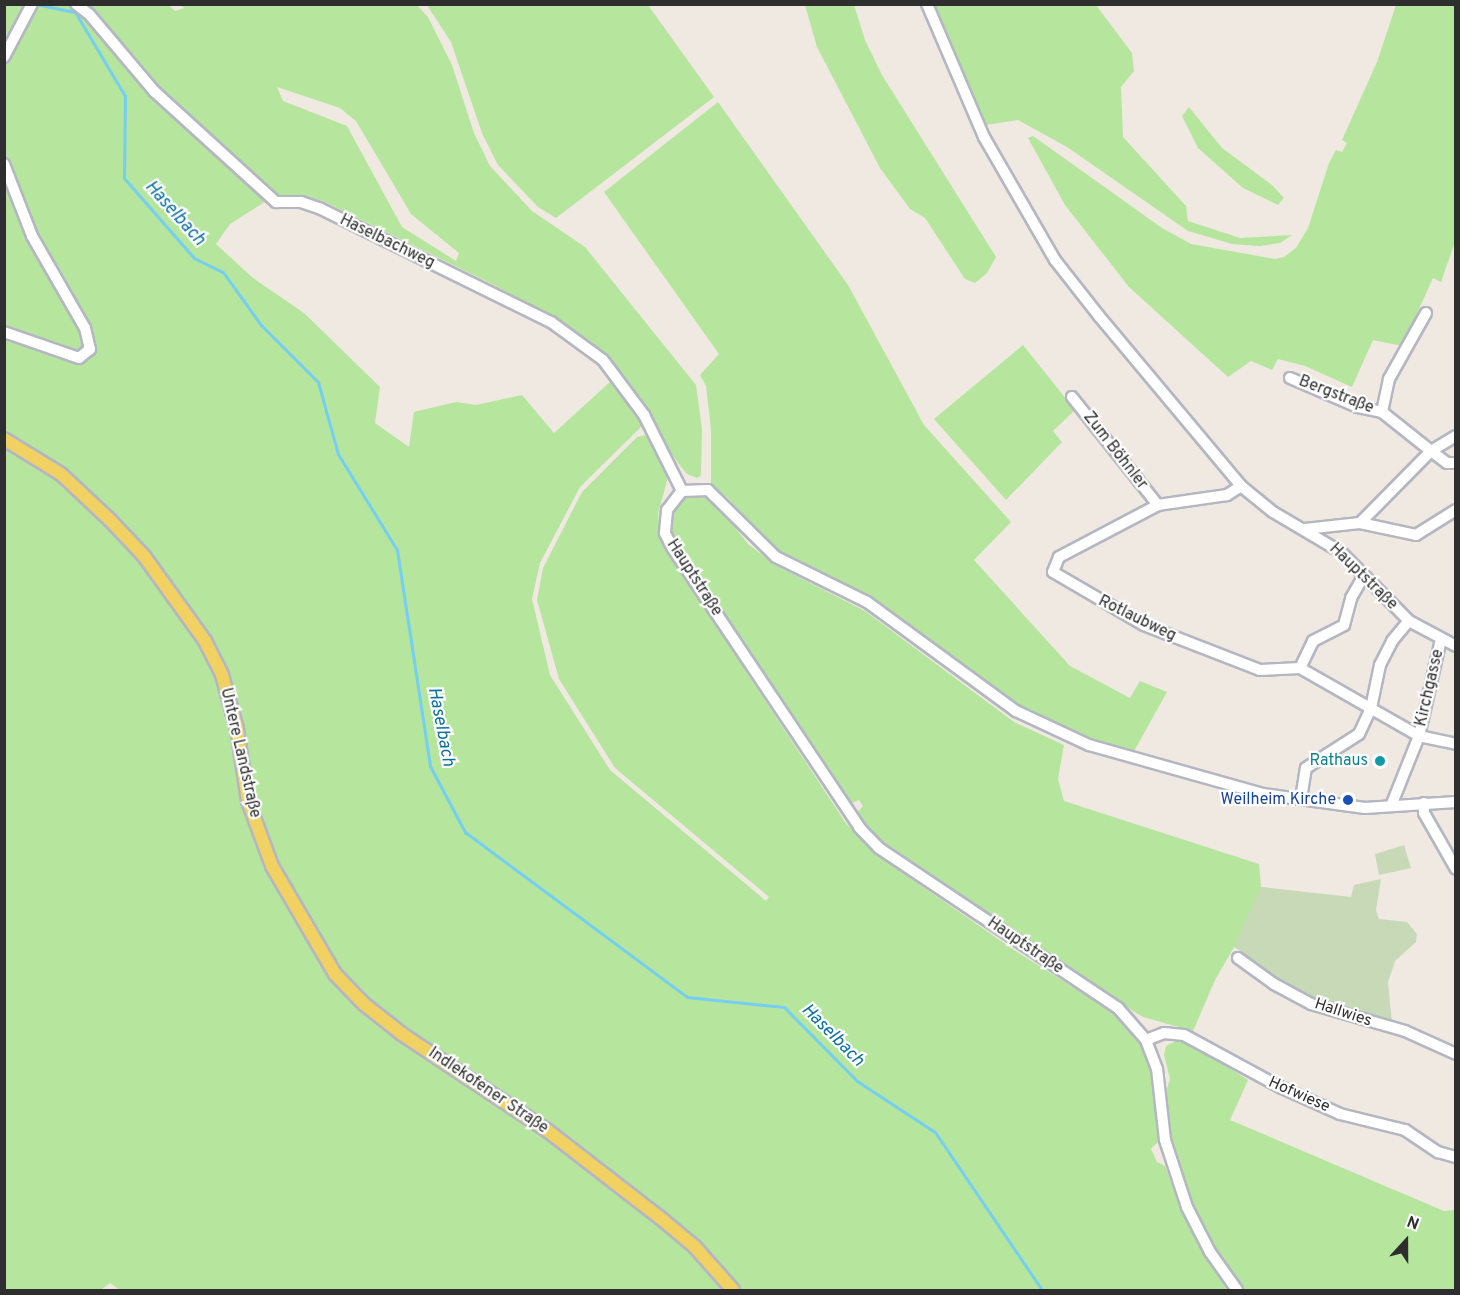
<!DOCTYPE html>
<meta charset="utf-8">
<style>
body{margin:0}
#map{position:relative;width:1460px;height:1295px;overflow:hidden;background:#efe9e1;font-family:Overpass,sans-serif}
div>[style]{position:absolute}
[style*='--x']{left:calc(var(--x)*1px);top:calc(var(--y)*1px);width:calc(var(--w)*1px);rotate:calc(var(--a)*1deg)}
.green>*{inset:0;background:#b6e59e}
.cemetery>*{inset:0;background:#c8d9b8}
.stream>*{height:3px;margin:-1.5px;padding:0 1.5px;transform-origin:1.5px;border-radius:1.5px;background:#75cff0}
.roads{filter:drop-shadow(2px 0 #b4b7c1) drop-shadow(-2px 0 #b4b7c1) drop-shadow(0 2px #b4b7c1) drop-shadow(0 -2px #b4b7c1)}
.minor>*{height:10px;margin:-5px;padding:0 5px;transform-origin:5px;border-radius:5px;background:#fff}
.major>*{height:12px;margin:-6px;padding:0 6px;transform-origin:6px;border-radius:6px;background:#f2d163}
.dots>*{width:16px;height:16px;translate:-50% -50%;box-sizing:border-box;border:3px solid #fff;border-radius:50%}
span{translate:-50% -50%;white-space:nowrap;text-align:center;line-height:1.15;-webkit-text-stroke:4.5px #fff;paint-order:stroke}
.street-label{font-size:16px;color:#2e2e2e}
.culture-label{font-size:16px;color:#0d838f}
.right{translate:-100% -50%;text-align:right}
.transit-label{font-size:16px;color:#164399}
.water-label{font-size:18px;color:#0d6fa3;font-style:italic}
.frame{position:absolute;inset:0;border:6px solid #2e2e2e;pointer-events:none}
.north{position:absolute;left:1376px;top:1211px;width:60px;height:60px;-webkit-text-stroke:4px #fff;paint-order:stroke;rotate:21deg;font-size:16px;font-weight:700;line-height:24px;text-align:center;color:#2e2e2e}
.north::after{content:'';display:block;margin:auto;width:21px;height:27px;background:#2e2e2e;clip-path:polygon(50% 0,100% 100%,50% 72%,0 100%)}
</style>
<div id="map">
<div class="green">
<i style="clip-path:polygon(evenodd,168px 4px,175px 11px,184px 8px,180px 4px,417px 5px,428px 17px,452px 65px,474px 133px,490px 166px,532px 211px,585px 247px,696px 385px,702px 429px,701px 475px,697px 478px,687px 474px,678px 463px,607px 356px,552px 317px,494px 285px,323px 201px,304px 197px,266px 201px,230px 224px,216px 244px,253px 278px,304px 313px,380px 387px,375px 423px,409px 447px,414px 412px,456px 402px,476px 405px,522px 395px,554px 433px,610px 382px,616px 381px,644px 424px,580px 487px,540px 563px,532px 599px,550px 675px,610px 770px,766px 901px,769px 897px,615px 768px,559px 679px,537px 600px,543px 568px,582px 492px,637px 437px,646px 435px,653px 436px,669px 473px,658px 514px,663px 545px,845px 822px,874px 853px,1014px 950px,1114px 1013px,1140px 1041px,1153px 1072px,1159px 1141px,1151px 1149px,1157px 1162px,1165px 1166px,1181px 1209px,1227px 1290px,120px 1290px,110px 1283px,101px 1290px,5px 1290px,5px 5px,168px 4px,277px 87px,340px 108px,356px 121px,411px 214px,459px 253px,456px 261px,402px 227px,347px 126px,283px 101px,277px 87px)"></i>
<i style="clip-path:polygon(427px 5px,648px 5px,714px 97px,556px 218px,538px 207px,498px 165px,482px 133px,451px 42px)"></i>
<i style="clip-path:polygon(805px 5px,854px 5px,865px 40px,882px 75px,996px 257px,987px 273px,975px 283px,965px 279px,925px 218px,910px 209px,880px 168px,817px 47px)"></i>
<i style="clip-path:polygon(933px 5px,1096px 5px,1132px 53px,1134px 71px,1121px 87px,1123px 137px,1186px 206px,1188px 221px,1240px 238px,1292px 235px,1280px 243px,1260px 246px,1232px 244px,1188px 231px,1067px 147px,1018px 120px,986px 125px)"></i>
<i style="clip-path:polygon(1396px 5px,1455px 5px,1455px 242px,1441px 282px,1433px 278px,1402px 346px,1373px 340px,1352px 387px,1305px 366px,1278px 359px,1272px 370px,1251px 361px,1228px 377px,1129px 287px,1065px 205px,1028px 138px,1033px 136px,1162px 228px,1191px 244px,1275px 259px,1284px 257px,1296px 248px,1308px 228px,1329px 163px,1336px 150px,1342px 152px,1347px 143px,1342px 140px,1377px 62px)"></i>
<i style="clip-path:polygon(718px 102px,848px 285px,924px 425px,1011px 522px,974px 560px,1070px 666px,1130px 698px,1140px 681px,1167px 692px,1133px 753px,1070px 731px,1008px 701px,830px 578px,774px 550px,728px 498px,711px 486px,711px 429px,706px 386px,700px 375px,719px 354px,604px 192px)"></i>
<i style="clip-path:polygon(1189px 107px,1222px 148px,1272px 185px,1284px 198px,1278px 205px,1243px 188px,1198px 148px,1182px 116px)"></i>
<i style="clip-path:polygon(1023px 345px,1075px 410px,1053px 431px,1062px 442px,1006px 500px,934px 419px)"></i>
<i style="clip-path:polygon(688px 495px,702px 495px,715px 502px,748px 544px,777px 566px,865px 611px,1014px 722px,1064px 745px,1058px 779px,1064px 801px,1259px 864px,1261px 887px,1269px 888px,1240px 951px,1234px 947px,1215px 980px,1193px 1031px,1143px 1017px,1048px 959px,879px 842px,856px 814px,863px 806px,859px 800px,848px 805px,711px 598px,688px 554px,680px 550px,669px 531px,672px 508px)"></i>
<i style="clip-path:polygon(1178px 1040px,1190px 1043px,1248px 1080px,1230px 1120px,1444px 1211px,1455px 1210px,1455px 1290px,1245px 1290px,1212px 1249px,1188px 1202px,1170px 1138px,1163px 1100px,1170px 1079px,1164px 1055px,1166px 1046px)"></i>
</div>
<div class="cemetery">
<i style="clip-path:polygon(1404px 845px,1411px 868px,1379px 875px,1375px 854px)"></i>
<i style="clip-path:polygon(1381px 879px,1376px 910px,1379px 919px,1407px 922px,1417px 934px,1416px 942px,1395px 961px,1388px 982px,1392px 1023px,1312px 997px,1277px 980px,1234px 946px,1261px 887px,1351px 897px,1354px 885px)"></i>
</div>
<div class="stream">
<i style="--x:36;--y:4;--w:40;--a:12"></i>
<i style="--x:75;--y:12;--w:98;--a:59.2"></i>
<i style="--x:125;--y:96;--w:82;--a:90.7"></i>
<i style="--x:124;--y:178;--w:106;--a:48.8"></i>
<i style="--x:194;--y:258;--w:32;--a:26"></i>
<i style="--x:223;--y:272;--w:65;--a:54.4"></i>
<i style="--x:261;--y:325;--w:81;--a:45"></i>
<i style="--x:318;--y:382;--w:75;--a:74.5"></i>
<i style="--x:338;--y:454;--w:113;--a:58.4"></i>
<i style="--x:397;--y:550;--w:219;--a:81.3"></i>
<i style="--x:430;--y:766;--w:75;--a:62.1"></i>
<i style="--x:465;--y:832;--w:277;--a:36.6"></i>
<i style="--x:687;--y:997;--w:98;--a:5.9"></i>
<i style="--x:784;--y:1007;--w:104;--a:45.4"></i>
<i style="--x:857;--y:1081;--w:93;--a:33.2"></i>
<i style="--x:935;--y:1132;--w:191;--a:55.9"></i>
</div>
<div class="roads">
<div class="minor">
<i style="--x:76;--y:4;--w:16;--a:38"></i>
<i style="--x:89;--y:14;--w:102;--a:49.8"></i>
<i style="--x:155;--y:92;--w:164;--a:42.3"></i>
<i style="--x:276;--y:202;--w:25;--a:0"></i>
<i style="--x:301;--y:202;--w:21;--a:19"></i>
<i style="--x:321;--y:209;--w:256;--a:26.2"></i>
<i style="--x:551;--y:322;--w:64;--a:36.2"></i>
<i style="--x:603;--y:360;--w:69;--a:53.3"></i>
<i style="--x:644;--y:415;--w:85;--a:63.4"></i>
<i style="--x:927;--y:4;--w:145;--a:66.8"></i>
<i style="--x:984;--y:137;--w:142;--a:60"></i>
<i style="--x:1055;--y:260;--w:71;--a:51.8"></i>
<i style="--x:1099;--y:316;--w:222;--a:50.1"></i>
<i style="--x:1241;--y:486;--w:41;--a:39.1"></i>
<i style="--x:1273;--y:512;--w:79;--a:30.5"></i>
<i style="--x:1341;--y:552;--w:97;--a:45.4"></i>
<i style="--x:1409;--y:621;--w:53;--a:28"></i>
<i style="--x:4;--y:57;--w:60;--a:-62.2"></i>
<i style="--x:4;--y:164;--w:77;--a:68.7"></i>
<i style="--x:32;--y:236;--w:106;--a:60.1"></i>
<i style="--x:85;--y:328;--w:22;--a:77"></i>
<i style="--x:90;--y:349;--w:14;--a:141"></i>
<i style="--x:79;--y:358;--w:79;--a:-160.9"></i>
<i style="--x:1426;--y:313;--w:76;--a:119.3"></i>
<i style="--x:1389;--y:379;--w:34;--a:102"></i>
<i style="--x:1382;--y:412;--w:63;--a:38.5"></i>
<i style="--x:1431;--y:451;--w:29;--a:-31"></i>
<i style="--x:1290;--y:378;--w:74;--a:23.1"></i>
<i style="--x:1358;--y:407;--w:25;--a:12"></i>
<i style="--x:1072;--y:397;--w:138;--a:51.5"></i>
<i style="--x:1241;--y:486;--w:17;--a:147"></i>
<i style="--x:1227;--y:495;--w:70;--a:171.8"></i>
<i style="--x:1158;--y:505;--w:112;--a:152.3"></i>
<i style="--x:1059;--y:557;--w:16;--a:112"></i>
<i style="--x:1053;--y:572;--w:105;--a:30.2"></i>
<i style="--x:1144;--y:625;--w:124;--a:21.2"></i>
<i style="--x:1260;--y:670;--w:40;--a:-2.9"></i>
<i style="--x:1300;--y:668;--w:137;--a:29.7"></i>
<i style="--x:1419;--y:736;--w:38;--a:12"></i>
<i style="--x:1360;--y:523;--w:57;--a:12.1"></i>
<i style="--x:1416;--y:535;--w:47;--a:-32"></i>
<i style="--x:1305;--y:529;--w:55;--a:-6.2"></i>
<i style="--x:1360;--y:523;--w:101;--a:-45.4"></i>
<i style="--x:1431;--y:451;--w:20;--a:37"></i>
<i style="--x:1447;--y:463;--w:9;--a:0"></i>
<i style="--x:1300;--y:668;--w:30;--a:-64"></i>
<i style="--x:1313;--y:641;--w:35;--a:-27"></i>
<i style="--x:1344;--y:625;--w:28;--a:-75"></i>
<i style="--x:1351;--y:598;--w:24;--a:-60"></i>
<i style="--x:1301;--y:799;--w:31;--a:-81"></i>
<i style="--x:1306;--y:768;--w:63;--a:-32.7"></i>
<i style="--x:1359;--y:734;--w:29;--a:-65"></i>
<i style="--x:1371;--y:708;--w:44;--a:-78.2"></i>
<i style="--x:1380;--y:665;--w:27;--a:-63"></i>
<i style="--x:1392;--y:641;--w:26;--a:-50"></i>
<i style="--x:1424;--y:803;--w:10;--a:90"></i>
<i style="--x:1424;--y:813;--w:64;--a:60.3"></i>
<i style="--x:1391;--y:806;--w:75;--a:-68.2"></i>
<i style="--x:1419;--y:736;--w:99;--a:-77.2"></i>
<i style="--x:1238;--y:958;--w:44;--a:35.8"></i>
<i style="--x:1274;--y:984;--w:42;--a:28.4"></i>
<i style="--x:1311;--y:1004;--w:98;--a:16"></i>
<i style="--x:1405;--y:1031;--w:56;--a:24.3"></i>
<i style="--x:1146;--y:1040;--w:19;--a:-21"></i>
<i style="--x:1164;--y:1033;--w:20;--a:6"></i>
<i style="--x:1184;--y:1035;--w:111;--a:28.4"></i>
<i style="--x:1282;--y:1088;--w:64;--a:24.1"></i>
<i style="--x:1340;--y:1114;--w:67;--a:13.8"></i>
<i style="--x:1405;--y:1130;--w:40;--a:34"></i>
<i style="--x:1438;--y:1152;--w:19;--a:16"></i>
<i style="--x:1237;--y:1290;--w:47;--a:-125.4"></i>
<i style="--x:1210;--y:1252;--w:51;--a:-117.1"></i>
<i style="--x:1187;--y:1207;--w:71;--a:-108.2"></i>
<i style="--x:1165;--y:1140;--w:71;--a:-96.4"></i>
<i style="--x:1157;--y:1069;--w:31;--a:-111"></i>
<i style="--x:1146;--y:1040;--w:43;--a:-131.2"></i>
<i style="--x:1118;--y:1008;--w:288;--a:-146.2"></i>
<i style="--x:879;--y:848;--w:28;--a:-134"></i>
<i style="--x:860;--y:828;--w:338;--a:-123.8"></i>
<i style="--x:672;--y:547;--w:16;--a:-117"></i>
<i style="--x:665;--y:533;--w:23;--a:-85"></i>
<i style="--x:667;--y:510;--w:24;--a:-52"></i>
<i style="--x:682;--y:491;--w:26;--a:-2"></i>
<i style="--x:708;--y:490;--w:95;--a:44.6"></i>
<i style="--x:776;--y:557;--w:102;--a:26.3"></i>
<i style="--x:867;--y:602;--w:185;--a:36.2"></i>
<i style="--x:1016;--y:711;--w:81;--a:25"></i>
<i style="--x:1089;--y:745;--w:181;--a:15.7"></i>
<i style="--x:1263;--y:794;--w:103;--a:7.8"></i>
<i style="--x:1365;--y:808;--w:91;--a:-3.8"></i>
</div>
<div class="major">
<i style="--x:4;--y:439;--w:67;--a:31.6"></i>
<i style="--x:61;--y:474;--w:67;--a:43.2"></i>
<i style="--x:110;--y:520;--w:50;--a:46.6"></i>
<i style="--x:144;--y:556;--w:105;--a:54.3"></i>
<i style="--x:205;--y:641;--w:38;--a:63"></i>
<i style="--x:222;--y:675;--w:56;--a:74.5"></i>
<i style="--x:237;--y:729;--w:73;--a:81.3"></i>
<i style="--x:248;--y:801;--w:69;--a:69.7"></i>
<i style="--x:272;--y:866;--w:125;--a:59.7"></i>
<i style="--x:335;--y:974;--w:42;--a:46"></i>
<i style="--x:364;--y:1004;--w:48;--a:38.3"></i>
<i style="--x:402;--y:1034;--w:175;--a:33.6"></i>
<i style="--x:548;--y:1131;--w:147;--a:37.8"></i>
<i style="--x:664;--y:1221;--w:40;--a:40"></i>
<i style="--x:695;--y:1247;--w:57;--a:48.5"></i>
</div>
</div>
<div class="dots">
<i style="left:1380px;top:761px;background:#0f9aa8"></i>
<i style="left:1348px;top:800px;background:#1a4fb4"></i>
</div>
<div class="street-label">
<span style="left:387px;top:242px;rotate:26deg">Haselbachweg</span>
<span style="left:1336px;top:395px;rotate:21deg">Bergstraße</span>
<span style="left:1115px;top:451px;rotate:52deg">Zum Böhnler</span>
<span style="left:1363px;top:577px;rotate:44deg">Hauptstraße</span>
<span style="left:694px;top:578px;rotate:57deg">Hauptstraße</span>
<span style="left:1137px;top:619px;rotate:26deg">Rotlaubweg</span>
<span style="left:1430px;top:688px;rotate:-77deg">Kirchgasse</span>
<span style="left:240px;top:753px;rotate:77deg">Untere Landstraße</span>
<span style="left:1025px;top:946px;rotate:34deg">Hauptstraße</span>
<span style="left:1343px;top:1013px;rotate:18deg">Hallwies</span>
<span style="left:488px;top:1091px;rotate:34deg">Indlekofener Straße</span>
<span style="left:1299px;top:1095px;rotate:24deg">Hofwiese</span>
</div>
<div class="culture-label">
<span class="right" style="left:1368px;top:761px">Rathaus</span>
</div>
<div class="transit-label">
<span class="right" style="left:1336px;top:800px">Weilheim Kirche</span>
</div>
<div class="water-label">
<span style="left:174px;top:214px;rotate:48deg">Haselbach</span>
<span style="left:440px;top:727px;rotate:79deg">Haselbach</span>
<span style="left:832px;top:1036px;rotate:45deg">Haselbach</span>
</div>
<div class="frame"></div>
<div class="north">N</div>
</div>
